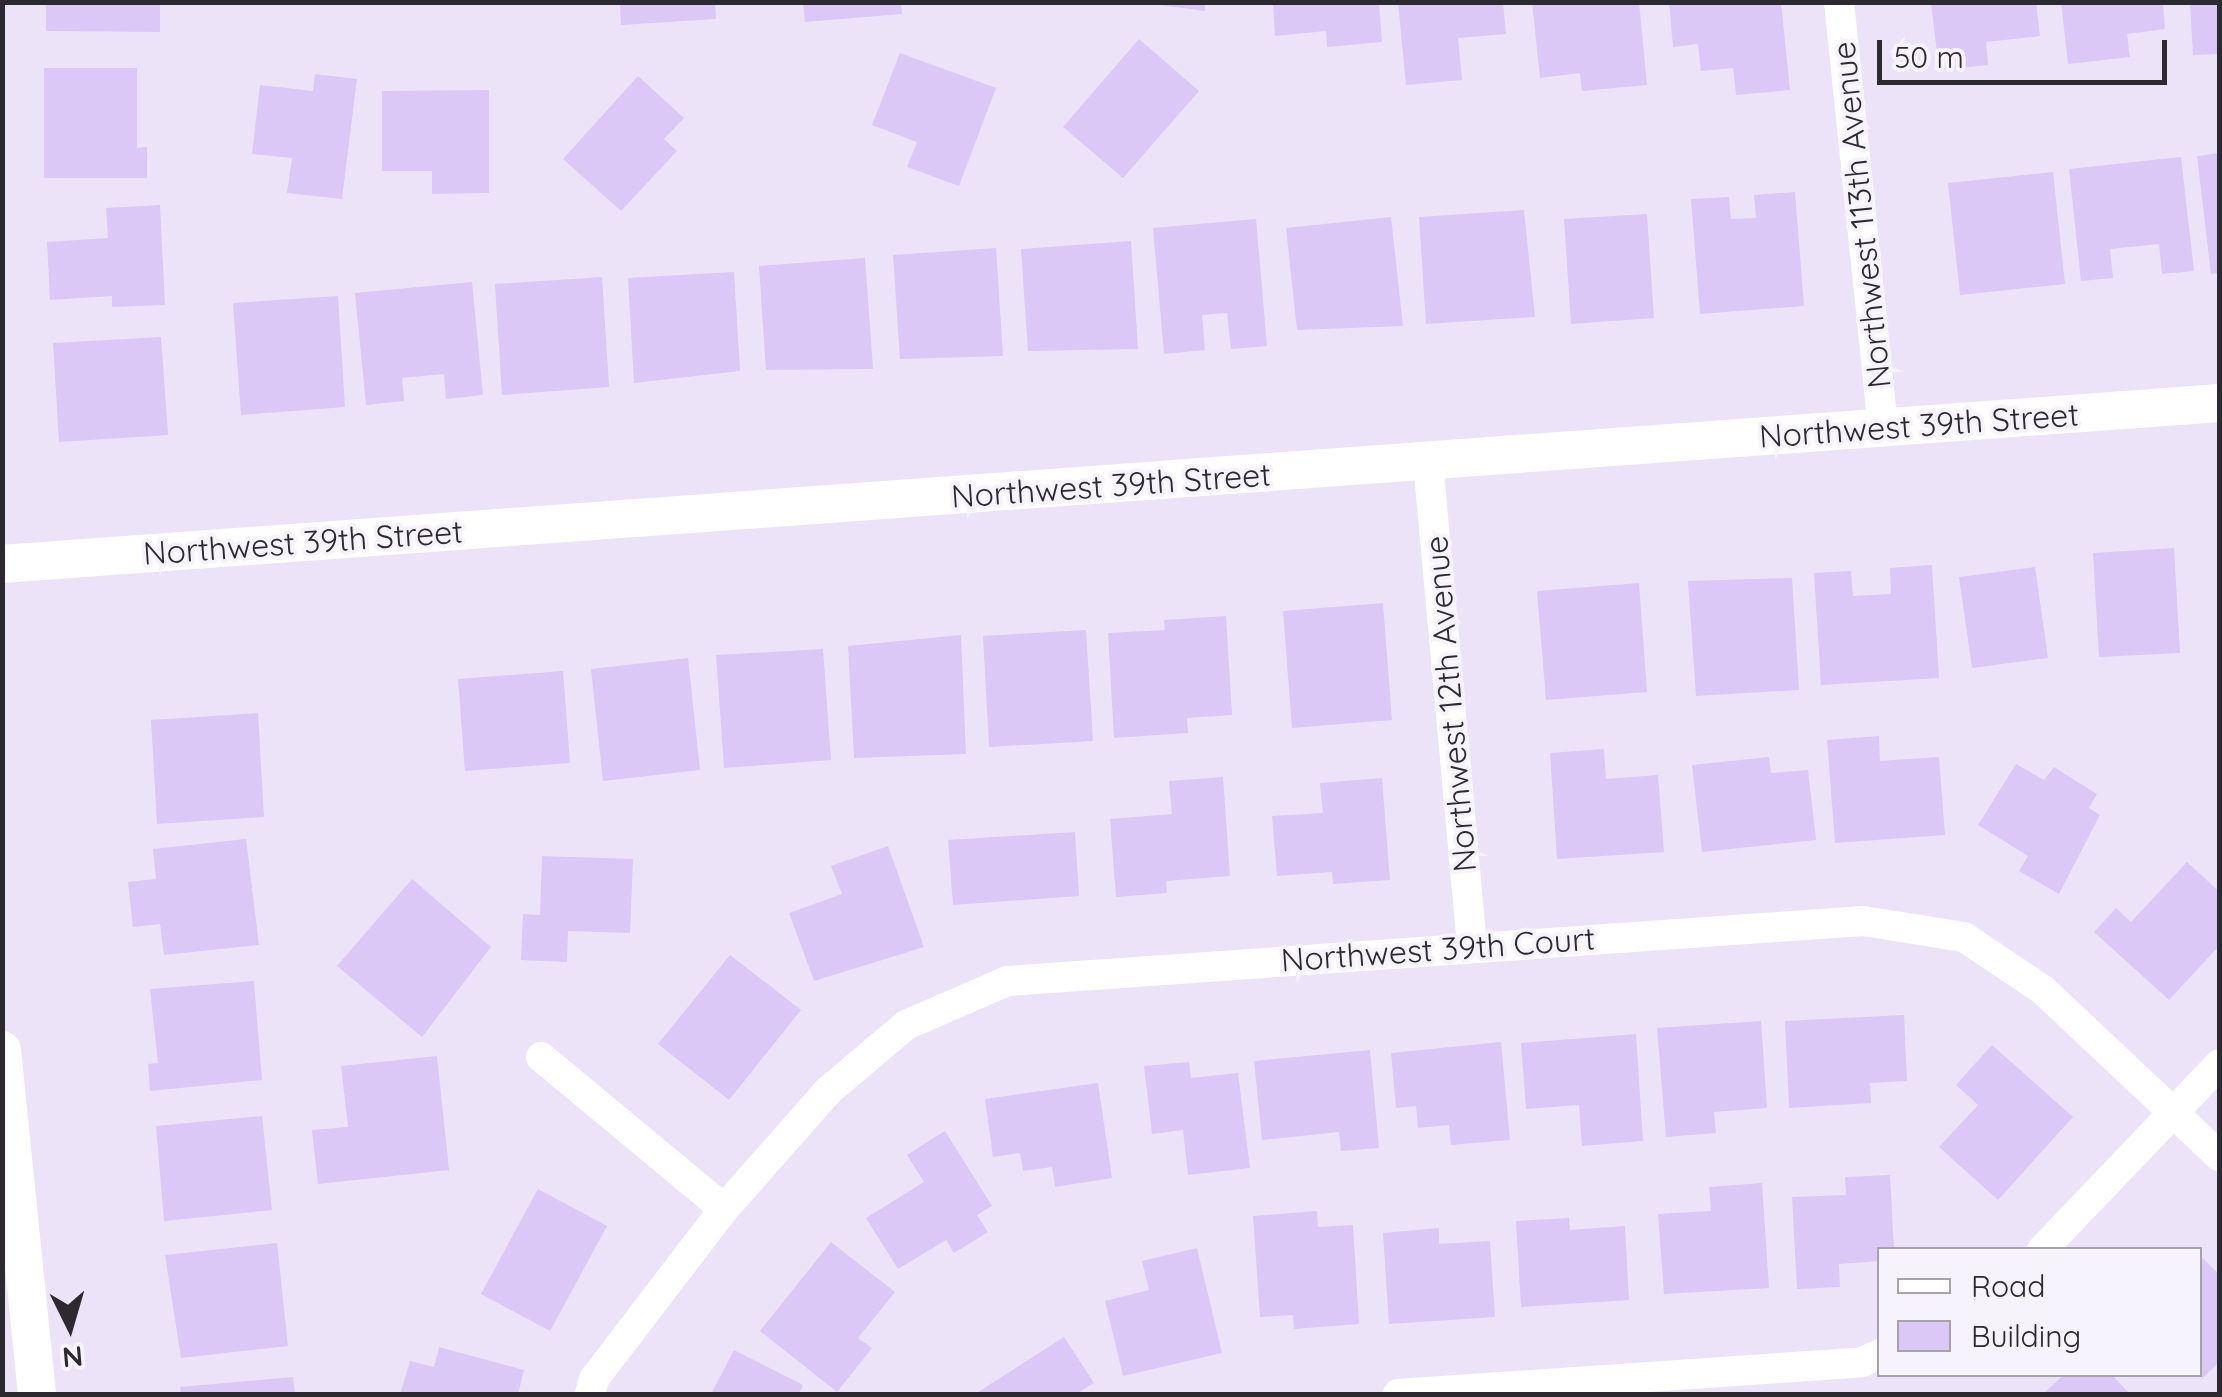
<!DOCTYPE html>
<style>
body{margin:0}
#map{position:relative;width:2222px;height:1397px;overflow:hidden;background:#ece3f9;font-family:Quicksand,sans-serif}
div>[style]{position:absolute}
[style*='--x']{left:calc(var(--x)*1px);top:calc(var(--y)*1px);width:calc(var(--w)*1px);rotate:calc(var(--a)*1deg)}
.building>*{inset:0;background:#dbc8f6}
.minor>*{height:30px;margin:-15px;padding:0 15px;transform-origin:15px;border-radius:15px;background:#fff}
.tertiary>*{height:38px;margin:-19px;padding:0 19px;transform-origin:19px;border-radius:19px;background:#fff}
span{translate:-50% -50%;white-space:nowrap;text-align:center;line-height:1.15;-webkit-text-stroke:8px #f7f3fc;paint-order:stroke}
.street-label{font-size:32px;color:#2c2931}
.frame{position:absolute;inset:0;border:5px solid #2c2931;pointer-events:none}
.legend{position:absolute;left:1877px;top:1247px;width:325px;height:130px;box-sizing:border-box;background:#f7f3fc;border:2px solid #a6a2ab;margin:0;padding:12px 18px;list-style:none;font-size:30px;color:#2c2931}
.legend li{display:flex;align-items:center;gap:20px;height:50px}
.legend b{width:50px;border:2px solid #a6a2ab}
.north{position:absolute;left:20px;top:1277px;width:100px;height:100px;-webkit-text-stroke:8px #f7f3fc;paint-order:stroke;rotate:175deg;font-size:28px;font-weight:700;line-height:40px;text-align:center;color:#2c2931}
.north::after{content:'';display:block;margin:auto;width:35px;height:45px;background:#2c2931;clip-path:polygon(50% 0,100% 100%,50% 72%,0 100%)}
.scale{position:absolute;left:1877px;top:40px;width:290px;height:45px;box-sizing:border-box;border:5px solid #2c2931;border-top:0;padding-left:12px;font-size:30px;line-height:35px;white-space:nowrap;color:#2c2931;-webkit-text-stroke:8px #f7f3fc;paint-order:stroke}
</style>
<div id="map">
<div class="building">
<i style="clip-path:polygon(46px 2px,160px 2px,160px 32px,46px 31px)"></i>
<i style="clip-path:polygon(620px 2px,715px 2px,716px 19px,621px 25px)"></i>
<i style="clip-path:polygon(803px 2px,901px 2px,902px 14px,805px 22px)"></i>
<i style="clip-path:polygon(1137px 2px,1205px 2px,1205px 11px)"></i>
<i style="clip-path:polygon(1273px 2px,1379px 2px,1382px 42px,1327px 47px,1326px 31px,1275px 36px)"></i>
<i style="clip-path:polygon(1398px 2px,1503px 2px,1506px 34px,1458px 38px,1462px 80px,1406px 85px)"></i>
<i style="clip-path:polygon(1532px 2px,1639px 2px,1647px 85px,1582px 91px,1580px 73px,1540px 78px)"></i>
<i style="clip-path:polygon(1669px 2px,1781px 2px,1790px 90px,1736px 95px,1733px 68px,1701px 71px,1698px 44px,1673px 47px)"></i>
<i style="clip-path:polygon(1931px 2px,2036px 2px,2040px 36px,1986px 42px,1988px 65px,1939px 70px)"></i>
<i style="clip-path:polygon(2061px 2px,2163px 2px,2165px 29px,2127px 34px,2130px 57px,2068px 64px)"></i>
<i style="clip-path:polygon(2190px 2px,2220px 2px,2220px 54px,2193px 55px)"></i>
<i style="clip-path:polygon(1139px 39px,1199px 91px,1123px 178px,1063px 127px)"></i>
<i style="clip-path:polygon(900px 53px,996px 88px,959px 186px,907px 167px,917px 142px,872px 125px)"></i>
<i style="clip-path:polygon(44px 68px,137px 68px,137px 148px,147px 147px,147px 178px,44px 178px)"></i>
<i style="clip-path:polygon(315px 74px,357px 79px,342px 199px,287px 193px,292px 158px,252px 154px,260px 85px,313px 91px)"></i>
<i style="clip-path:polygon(638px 76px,684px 118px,664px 139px,677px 151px,621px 211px,563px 159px)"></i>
<i style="clip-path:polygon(489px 90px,489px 193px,432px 194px,432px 171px,382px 171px,382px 91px)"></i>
<i style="clip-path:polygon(2220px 153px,2220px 273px,2211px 274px,2197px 156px)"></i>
<i style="clip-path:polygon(2181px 157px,2194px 271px,2162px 274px,2159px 244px,2110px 249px,2113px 278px,2081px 281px,2069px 169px)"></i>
<i style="clip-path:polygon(2053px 172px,2065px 284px,1960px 295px,1948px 183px)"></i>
<i style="clip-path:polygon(1795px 192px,1804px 306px,1700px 314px,1691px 199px,1729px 197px,1731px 219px,1756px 218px,1754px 195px)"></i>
<i style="clip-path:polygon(160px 205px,165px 305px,112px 307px,112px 296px,50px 300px,47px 242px,108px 238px,106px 208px)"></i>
<i style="clip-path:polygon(1524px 210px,1535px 317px,1426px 324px,1419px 217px)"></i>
<i style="clip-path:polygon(1647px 214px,1654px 318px,1571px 324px,1564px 219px)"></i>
<i style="clip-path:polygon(1391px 217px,1403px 326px,1297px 330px,1286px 228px)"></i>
<i style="clip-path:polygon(1256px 219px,1267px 346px,1231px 349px,1227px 313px,1202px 315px,1205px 350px,1164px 354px,1153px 228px)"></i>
<i style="clip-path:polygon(1131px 241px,1138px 349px,1028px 351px,1021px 249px)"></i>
<i style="clip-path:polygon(996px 248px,1003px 356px,900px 359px,893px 255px)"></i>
<i style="clip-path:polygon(865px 258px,873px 369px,766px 370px,759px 266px)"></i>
<i style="clip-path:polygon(734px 272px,740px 371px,634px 383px,628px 278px)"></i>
<i style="clip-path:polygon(602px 277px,609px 387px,502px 395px,495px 284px)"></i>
<i style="clip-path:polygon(472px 282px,483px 395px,446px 399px,444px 374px,402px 378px,404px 401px,366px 405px,355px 293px)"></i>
<i style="clip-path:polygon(338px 296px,345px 407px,241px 415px,233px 303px)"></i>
<i style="clip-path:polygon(161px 337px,168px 435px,59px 442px,53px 343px)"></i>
<i style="clip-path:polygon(2174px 548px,2180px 653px,2099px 657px,2093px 553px)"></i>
<i style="clip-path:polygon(1932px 565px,1939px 678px,1821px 685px,1814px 573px,1851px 571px,1853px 596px,1891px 594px,1890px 568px)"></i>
<i style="clip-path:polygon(2035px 567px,2048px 658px,1972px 668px,1959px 577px)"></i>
<i style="clip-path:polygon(1792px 578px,1799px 690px,1696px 696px,1688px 581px)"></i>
<i style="clip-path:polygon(1639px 583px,1647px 692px,1546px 700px,1537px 591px)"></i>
<i style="clip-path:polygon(1383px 603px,1392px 720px,1292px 728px,1283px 611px)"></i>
<i style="clip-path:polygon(1226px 616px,1232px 715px,1187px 718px,1188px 733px,1114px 738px,1108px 633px,1165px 630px,1164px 620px)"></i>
<i style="clip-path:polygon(1086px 630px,1093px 741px,989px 747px,983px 636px)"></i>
<i style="clip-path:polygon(961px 635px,966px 754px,854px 758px,848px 646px)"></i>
<i style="clip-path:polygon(823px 649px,831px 760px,724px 768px,716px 655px)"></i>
<i style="clip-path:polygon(688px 658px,700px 770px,603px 781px,591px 669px)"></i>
<i style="clip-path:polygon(563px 671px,570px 763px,465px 771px,458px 679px)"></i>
<i style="clip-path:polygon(258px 713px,264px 817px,157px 824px,151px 720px)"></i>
<i style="clip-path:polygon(1879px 736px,1880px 761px,1939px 757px,1945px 835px,1835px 843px,1827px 740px)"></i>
<i style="clip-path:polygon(1604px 749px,1606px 779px,1658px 775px,1664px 852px,1557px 859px,1550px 753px)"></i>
<i style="clip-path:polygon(1769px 757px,1771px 773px,1808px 770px,1816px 840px,1702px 852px,1692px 765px)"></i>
<i style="clip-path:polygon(2016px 764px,2044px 780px,2054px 767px,2097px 794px,2089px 808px,2100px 815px,2059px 894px,2019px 871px,2028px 856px,1978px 825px)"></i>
<i style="clip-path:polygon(1223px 777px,1230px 876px,1166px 881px,1167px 893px,1116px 897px,1110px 819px,1172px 814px,1169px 781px)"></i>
<i style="clip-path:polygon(1382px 778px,1390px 880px,1333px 884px,1332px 872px,1277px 876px,1272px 816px,1323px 813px,1320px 783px)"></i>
<i style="clip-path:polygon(1075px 832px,1079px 896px,953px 905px,948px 840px)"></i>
<i style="clip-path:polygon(246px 839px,259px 945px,164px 955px,160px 924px,133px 927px,128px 882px,156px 879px,153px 849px)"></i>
<i style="clip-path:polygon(888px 846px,924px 947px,814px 981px,789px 913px,842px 894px,831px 866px)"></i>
<i style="clip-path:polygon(542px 856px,633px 859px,630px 933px,568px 931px,567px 962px,521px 960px,523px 914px,540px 915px)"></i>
<i style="clip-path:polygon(2187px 862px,2220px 892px,2220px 945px,2169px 1000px,2094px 932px,2116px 908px,2131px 922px)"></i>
<i style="clip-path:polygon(412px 879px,491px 947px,422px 1037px,337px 966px)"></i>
<i style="clip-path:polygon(730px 955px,801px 1010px,729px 1100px,658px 1044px)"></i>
<i style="clip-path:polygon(254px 981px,262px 1080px,150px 1091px,148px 1064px,158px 1063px,150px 989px)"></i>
<i style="clip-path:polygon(1904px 1015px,1907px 1081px,1870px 1083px,1871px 1103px,1789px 1108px,1785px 1021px)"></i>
<i style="clip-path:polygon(1761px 1021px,1767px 1108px,1714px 1112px,1716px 1133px,1666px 1137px,1657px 1028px)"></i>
<i style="clip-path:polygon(1636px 1034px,1643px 1141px,1582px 1146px,1579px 1105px,1526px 1109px,1521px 1043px)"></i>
<i style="clip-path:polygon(1501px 1042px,1510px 1140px,1451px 1145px,1449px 1125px,1418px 1128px,1416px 1106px,1396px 1108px,1391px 1053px)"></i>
<i style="clip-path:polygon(1992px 1045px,2073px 1117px,1998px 1200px,1939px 1147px,1978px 1105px,1956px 1085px)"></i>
<i style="clip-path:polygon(1370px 1050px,1379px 1148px,1341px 1151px,1339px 1132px,1262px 1140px,1254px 1061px)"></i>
<i style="clip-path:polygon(437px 1056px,449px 1170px,318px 1184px,312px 1130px,348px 1127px,341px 1066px)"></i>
<i style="clip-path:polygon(1189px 1062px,1191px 1078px,1238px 1073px,1250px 1168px,1188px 1175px,1183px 1130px,1152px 1134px,1144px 1066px)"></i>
<i style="clip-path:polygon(1098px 1083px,1112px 1178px,1055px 1187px,1052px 1167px,1023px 1171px,1020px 1153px,993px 1157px,985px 1099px)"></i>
<i style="clip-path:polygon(262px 1116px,272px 1210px,164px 1221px,156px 1126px)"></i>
<i style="clip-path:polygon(945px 1131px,992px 1206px,977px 1215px,988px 1232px,954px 1253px,946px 1240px,898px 1269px,866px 1218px,924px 1182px,907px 1155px)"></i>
<i style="clip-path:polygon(1890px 1175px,1894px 1250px,1880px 1250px,1880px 1261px,1839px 1264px,1840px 1287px,1797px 1289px,1792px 1197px,1846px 1195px,1845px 1177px)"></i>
<i style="clip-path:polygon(1762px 1183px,1769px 1288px,1664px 1294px,1658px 1214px,1711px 1211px,1709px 1187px)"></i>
<i style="clip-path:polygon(538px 1189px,607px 1226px,550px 1331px,481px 1294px)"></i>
<i style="clip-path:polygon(1317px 1211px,1318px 1227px,1353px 1225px,1359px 1324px,1294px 1329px,1293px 1315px,1260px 1317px,1253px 1216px)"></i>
<i style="clip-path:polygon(1569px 1218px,1570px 1230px,1625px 1226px,1629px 1300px,1521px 1307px,1516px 1221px)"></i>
<i style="clip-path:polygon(1439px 1228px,1439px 1244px,1490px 1241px,1495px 1317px,1389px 1324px,1383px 1233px)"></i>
<i style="clip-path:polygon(831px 1242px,895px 1292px,858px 1338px,872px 1348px,837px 1392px,760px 1331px)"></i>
<i style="clip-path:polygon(277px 1243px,288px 1346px,181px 1358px,165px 1255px)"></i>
<i style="clip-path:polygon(1197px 1248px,1222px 1353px,1123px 1376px,1105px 1301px,1149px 1290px,1142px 1261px)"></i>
<i style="clip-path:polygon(2200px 1256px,2220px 1275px,2220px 1361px,2202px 1379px)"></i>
<i style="clip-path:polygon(1064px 1337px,1094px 1383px,1076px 1394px,975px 1394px)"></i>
<i style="clip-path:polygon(439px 1347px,524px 1370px,518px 1394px,400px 1394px,410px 1361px,434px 1367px)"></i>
<i style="clip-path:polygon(734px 1350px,803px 1385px,799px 1394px,711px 1394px)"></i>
<i style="clip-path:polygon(2065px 1374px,2111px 1374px,2130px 1394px,2043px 1394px)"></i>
<i style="clip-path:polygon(293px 1377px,295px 1394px,181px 1394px,180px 1387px)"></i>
</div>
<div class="minor">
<i style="--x:1839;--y:2;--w:428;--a:84.1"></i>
<i style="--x:1428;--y:462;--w:486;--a:84.8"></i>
<i style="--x:541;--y:1057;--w:238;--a:39.7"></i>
<i style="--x:2042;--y:1250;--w:257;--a:-46.3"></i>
<i style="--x:590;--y:1394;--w:16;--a:-75"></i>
<i style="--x:594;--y:1379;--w:214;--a:-52.6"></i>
<i style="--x:724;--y:1209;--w:157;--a:-48.6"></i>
<i style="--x:828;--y:1091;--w:102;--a:-40.2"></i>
<i style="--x:906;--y:1025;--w:110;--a:-23.5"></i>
<i style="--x:1007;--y:981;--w:858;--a:-4.01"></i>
<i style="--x:1863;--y:921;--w:102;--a:9"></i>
<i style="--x:1964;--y:937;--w:95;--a:33.9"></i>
<i style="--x:2043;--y:990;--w:243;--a:43.3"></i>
<i style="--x:1398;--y:1394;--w:465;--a:-3.9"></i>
<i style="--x:1862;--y:1362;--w:20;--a:-24"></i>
</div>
<div class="tertiary">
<i style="--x:2;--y:564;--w:2224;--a:-4.15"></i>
<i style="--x:2;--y:1050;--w:346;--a:84.2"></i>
</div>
<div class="street-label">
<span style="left:1861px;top:215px;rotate:-96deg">Northwest 113th Avenue</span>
<span style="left:1919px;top:425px;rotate:-4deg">Northwest 39th Street</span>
<span style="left:1111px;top:485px;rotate:-4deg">Northwest 39th Street</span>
<span style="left:303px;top:542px;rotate:-4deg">Northwest 39th Street</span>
<span style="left:1450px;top:704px;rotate:-95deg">Northwest 12th Avenue</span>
<span style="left:1438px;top:949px;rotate:-4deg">Northwest 39th Court</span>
</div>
<div class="frame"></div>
<ul class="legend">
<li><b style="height:12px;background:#fff"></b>Road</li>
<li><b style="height:28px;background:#dbc8f6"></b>Building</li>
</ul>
<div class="north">N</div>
<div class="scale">50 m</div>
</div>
